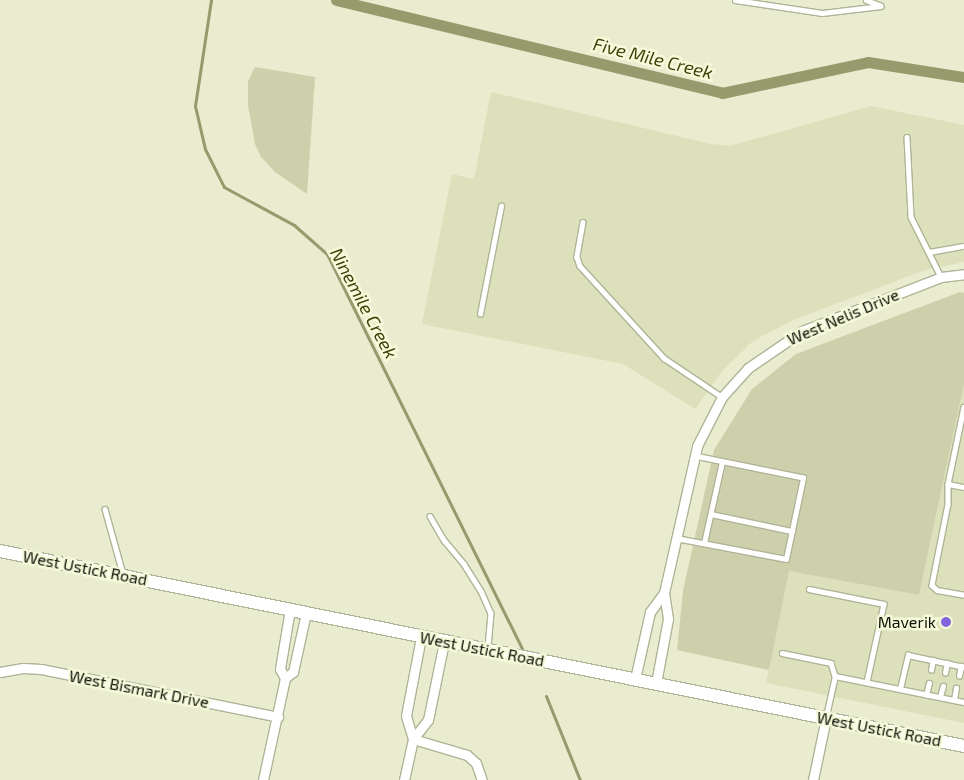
<!DOCTYPE html>
<style>
body{margin:0}
#map{position:relative;width:964px;height:780px;overflow:hidden;background:#e9ecce;font-family:"Exo 2",sans-serif}
div>[style]{position:absolute}
[style*='--x']{left:calc(var(--x)*1px);top:calc(var(--y)*1px);width:calc(var(--w)*1px);rotate:calc(var(--a)*1deg)}
.built>*{inset:0;background:#dce0bb}
.green>*{inset:0;background:#cdd0ab}
.stream>*{height:3px;margin:-1.5px;padding:0 1.5px;transform-origin:1.5px;border-radius:1.5px;background:#969a6c}
.canal>*{height:11px;margin:-5.5px;padding:0 5.5px;transform-origin:5.5px;border-radius:5.5px;background:#969a6c}
.roads{filter:drop-shadow(1px 0 #b0b497) drop-shadow(-1px 0 #b0b497) drop-shadow(0 1px #b0b497) drop-shadow(0 -1px #b0b497)}
.lane>*{height:4.5px;margin:-2.25px;padding:0 2.25px;transform-origin:2.25px;border-radius:2.25px;background:#fff}
.street>*{height:9px;margin:-4.5px;padding:0 4.5px;transform-origin:4.5px;border-radius:4.5px;background:#fff}
.secondary>*{height:12px;margin:-6px;padding:0 6px;transform-origin:6px;border-radius:6px;background:#fff}
.dots>*{width:14px;height:14px;translate:-50% -50%;box-sizing:border-box;border:2px solid #f6fadb;border-radius:50%}
span{translate:-50% -50%;white-space:nowrap;text-align:center;line-height:1.15;-webkit-text-stroke:5px #f6fadb;paint-order:stroke}
.street-label{font-size:16px;color:#101107}
.poi-label{font-size:16px;color:#101107}
.right{translate:-100% -50%;text-align:right}
.water-label{font-size:18px;color:#3f4208;font-style:italic}
</style>
<div id="map">
<div class="built">
<i style="clip-path:polygon(491px 92px,711px 144px,730px 146px,871px 106px,964px 125px,964px 262px,925px 270px,793px 320px,753px 341px,722px 371px,695px 409px,623px 364px,422px 324px,452px 174px,474px 179px)"></i>
<i style="clip-path:polygon(964px 384px,964px 723px,766px 683px,789px 571px,919px 595px)"></i>
</div>
<div class="green">
<i style="clip-path:polygon(255px 67px,315px 77px,307px 194px,275px 172px,261px 157px,255px 144px,248px 105px,248px 81px)"></i>
<i style="clip-path:polygon(960px 292px,964px 293px,964px 384px,919px 595px,789px 571px,769px 670px,677px 650px,683px 591px,714px 450px,752px 389px,796px 354px)"></i>
</div>
<div class="stream">
<i style="--x:211;--y:0;--w:107;--a:98.6"></i>
<i style="--x:195;--y:106;--w:44;--a:76.9"></i>
<i style="--x:205;--y:149;--w:42;--a:63.4"></i>
<i style="--x:224;--y:187;--w:80;--a:28.5"></i>
<i style="--x:294;--y:225;--w:44;--a:41.3"></i>
<i style="--x:327;--y:254;--w:440;--a:63.7"></i>
<i style="--x:546;--y:696;--w:91;--a:68"></i>
</div>
<div class="canal">
<i style="--x:336;--y:0;--w:397;--a:13.5"></i>
<i style="--x:722;--y:93;--w:149;--a:-12"></i>
<i style="--x:868;--y:62;--w:97;--a:8.9"></i>
</div>
<div class="roads">
<div class="lane">
<i style="--x:735;--y:0;--w:88;--a:8.5"></i>
<i style="--x:822;--y:13;--w:59;--a:-6.8"></i>
<i style="--x:866;--y:0;--w:15;--a:20"></i>
<i style="--x:907;--y:137;--w:80;--a:87.1"></i>
<i style="--x:911;--y:217;--w:67;--a:63.4"></i>
<i style="--x:583;--y:222;--w:36;--a:100"></i>
<i style="--x:577;--y:257;--w:9;--a:72"></i>
<i style="--x:580;--y:266;--w:125;--a:47.6"></i>
<i style="--x:664;--y:358;--w:70;--a:33.9"></i>
<i style="--x:929;--y:252;--w:36;--a:-10"></i>
<i style="--x:480;--y:314;--w:110;--a:-79"></i>
<i style="--x:964;--y:407;--w:79;--a:101.7"></i>
<i style="--x:948;--y:484;--w:16;--a:11"></i>
<i style="--x:948;--y:484;--w:20;--a:90"></i>
<i style="--x:948;--y:504;--w:83;--a:101.2"></i>
<i style="--x:932;--y:585;--w:7;--a:45"></i>
<i style="--x:937;--y:590;--w:27;--a:10"></i>
<i style="--x:105;--y:509;--w:67;--a:74.5"></i>
<i style="--x:711;--y:514;--w:83;--a:11.9"></i>
<i style="--x:430;--y:516;--w:28;--a:60"></i>
<i style="--x:444;--y:540;--w:31;--a:50"></i>
<i style="--x:464;--y:564;--w:32;--a:58"></i>
<i style="--x:481;--y:591;--w:24;--a:66"></i>
<i style="--x:491;--y:613;--w:36;--a:95"></i>
<i style="--x:676;--y:538;--w:112;--a:10.8"></i>
<i style="--x:786;--y:559;--w:83;--a:-78.1"></i>
<i style="--x:803;--y:478;--w:110;--a:-168.5"></i>
<i style="--x:704;--y:543;--w:83;--a:-77.5"></i>
<i style="--x:809;--y:589;--w:76;--a:11.3"></i>
<i style="--x:884;--y:604;--w:80;--a:102.3"></i>
<i style="--x:782;--y:653;--w:50;--a:11.5"></i>
<i style="--x:831;--y:663;--w:14;--a:73"></i>
<i style="--x:931;--y:670;--w:10;--a:-79"></i>
<i style="--x:945;--y:673;--w:10;--a:-79"></i>
<i style="--x:959;--y:676;--w:10;--a:-79"></i>
<i style="--x:900;--y:689;--w:35;--a:-77"></i>
<i style="--x:908;--y:655;--w:57;--a:12.1"></i>
<i style="--x:926;--y:695;--w:12;--a:-76"></i>
<i style="--x:940;--y:697;--w:11;--a:-75"></i>
<i style="--x:954;--y:700;--w:12;--a:-81"></i>
<i style="--x:826;--y:716;--w:41;--a:-77.3"></i>
<i style="--x:835;--y:676;--w:132;--a:11.4"></i>
</div>
<div class="street">
<i style="--x:664;--y:593;--w:151;--a:-77.3"></i>
<i style="--x:697;--y:446;--w:55;--a:-63"></i>
<i style="--x:722;--y:397;--w:39;--a:-48"></i>
<i style="--x:748;--y:368;--w:65;--a:-34.4"></i>
<i style="--x:802;--y:331;--w:149;--a:-21.2"></i>
<i style="--x:941;--y:277;--w:23;--a:-7"></i>
<i style="--x:290;--y:609;--w:61;--a:99.5"></i>
<i style="--x:280;--y:669;--w:10;--a:61"></i>
<i style="--x:285;--y:678;--w:10;--a:-37"></i>
<i style="--x:293;--y:672;--w:60;--a:-77.6"></i>
<i style="--x:421;--y:637;--w:80;--a:100.8"></i>
<i style="--x:406;--y:716;--w:24;--a:73"></i>
<i style="--x:413;--y:739;--w:24;--a:-52"></i>
<i style="--x:428;--y:720;--w:80;--a:-78.4"></i>
<i style="--x:0;--y:672;--w:23;--a:-10"></i>
<i style="--x:23;--y:668;--w:18;--a:3"></i>
<i style="--x:41;--y:669;--w:242;--a:11.4"></i>
<i style="--x:635;--y:679;--w:69;--a:-77.4"></i>
<i style="--x:650;--y:612;--w:24;--a:-54"></i>
<i style="--x:664;--y:593;--w:26;--a:81"></i>
<i style="--x:668;--y:619;--w:65;--a:100.6"></i>
<i style="--x:263;--y:780;--w:104;--a:-77.8"></i>
<i style="--x:404;--y:780;--w:42;--a:-77.6"></i>
<i style="--x:413;--y:739;--w:56;--a:16.5"></i>
<i style="--x:467;--y:755;--w:12;--a:42"></i>
<i style="--x:476;--y:763;--w:18;--a:71"></i>
<i style="--x:813;--y:780;--w:63;--a:-78.2"></i>
</div>
<div class="secondary">
<i style="--x:0;--y:551;--w:984;--a:11.44"></i>
</div>
</div>
<div class="dots">
<i style="left:946px;top:622px;background:#8463de"></i>
</div>
<div class="street-label">
<span style="left:843px;top:317px;rotate:-23deg">West Nelis Drive</span>
<span style="left:85px;top:568px;rotate:11deg">West Ustick Road</span>
<span style="left:482px;top:649px;rotate:11deg">West Ustick Road</span>
<span style="left:139px;top:689px;rotate:11deg">West Bismark Drive</span>
<span style="left:879px;top:729px;rotate:11deg">West Ustick Road</span>
</div>
<div class="poi-label">
<span class="right" style="left:936px;top:622px">Maverik</span>
</div>
<div class="water-label">
<span style="left:653px;top:58px;rotate:14deg">Five Mile Creek</span>
<span style="left:364px;top:303px;rotate:62deg">Ninemile Creek</span>
</div>
</div>
